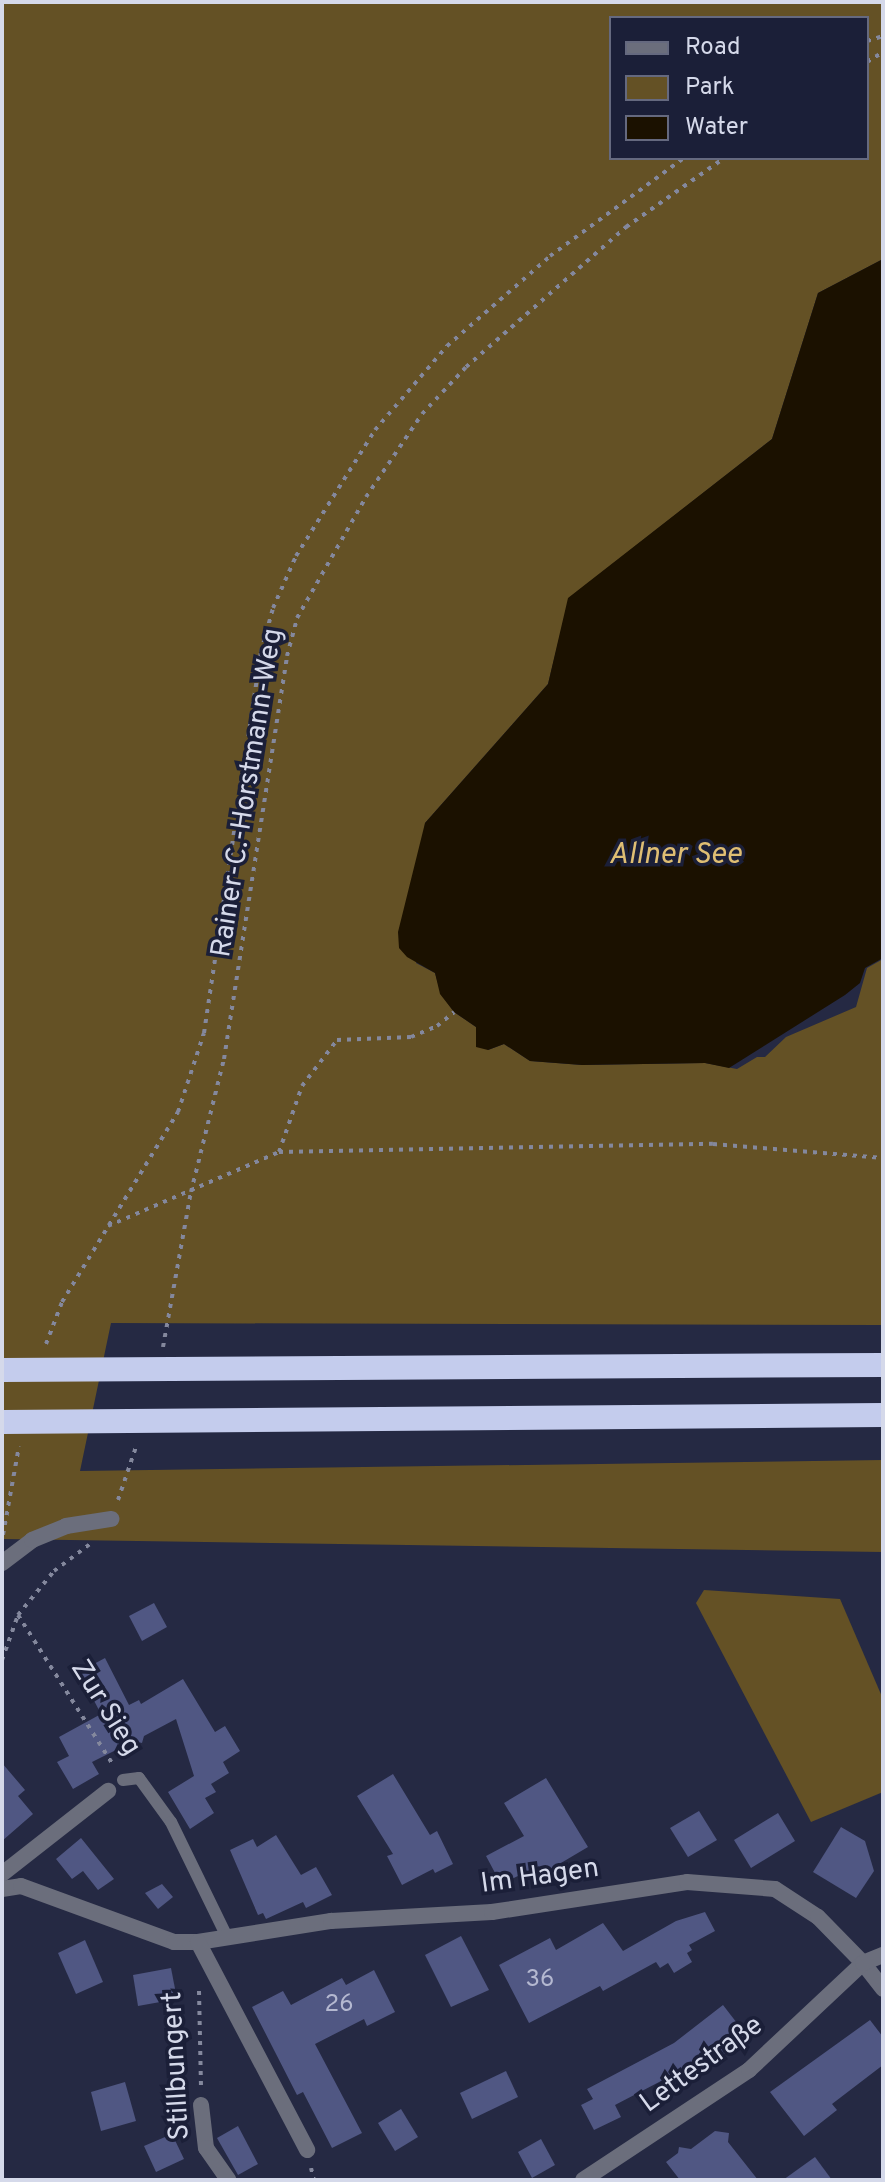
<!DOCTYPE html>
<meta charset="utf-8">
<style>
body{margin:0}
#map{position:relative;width:885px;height:2182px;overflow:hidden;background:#252943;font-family:Overpass,sans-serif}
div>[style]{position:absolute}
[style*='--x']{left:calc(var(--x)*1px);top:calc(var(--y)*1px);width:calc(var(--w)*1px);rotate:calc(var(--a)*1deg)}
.green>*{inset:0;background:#645125}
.water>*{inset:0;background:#1b1100}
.building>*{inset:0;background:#505783}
.path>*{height:4px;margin-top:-2px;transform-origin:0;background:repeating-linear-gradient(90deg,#84889d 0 4px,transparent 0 10px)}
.lane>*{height:12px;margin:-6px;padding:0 6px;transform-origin:6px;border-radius:6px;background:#6b6e7c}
.street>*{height:16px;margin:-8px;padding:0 8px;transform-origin:8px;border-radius:8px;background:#6b6e7c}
.highway>*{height:24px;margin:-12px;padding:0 12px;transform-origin:12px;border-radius:12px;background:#c4cced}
span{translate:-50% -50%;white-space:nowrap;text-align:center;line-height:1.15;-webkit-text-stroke:7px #1b1f38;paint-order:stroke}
.number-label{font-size:24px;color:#b4b8d0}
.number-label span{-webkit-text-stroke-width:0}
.street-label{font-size:28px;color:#d5d9ea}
.water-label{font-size:30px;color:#dfbe73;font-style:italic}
.frame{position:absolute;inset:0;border:4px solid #d5d9ea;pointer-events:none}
.legend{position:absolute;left:609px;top:16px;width:260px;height:144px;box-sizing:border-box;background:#1b1f38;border:2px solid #65697f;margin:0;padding:10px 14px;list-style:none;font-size:24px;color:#d5d9ea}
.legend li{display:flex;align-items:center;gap:16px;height:40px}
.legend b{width:40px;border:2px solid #65697f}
</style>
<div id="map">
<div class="green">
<i style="clip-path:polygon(evenodd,2px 2px,883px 2px,883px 259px,818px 293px,772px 439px,569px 598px,548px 684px,425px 823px,416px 963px,435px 973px,441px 994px,454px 1012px,476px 1027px,488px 1050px,504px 1044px,530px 1061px,582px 1065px,705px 1063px,737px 1069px,757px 1057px,765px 1057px,786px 1037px,856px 1007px,867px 968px,883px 959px,883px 1325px,111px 1323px,80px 1471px,883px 1460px,883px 1552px,2px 1539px,2px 2px,611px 18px,867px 18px,867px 158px,611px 158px,611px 18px)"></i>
<i style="clip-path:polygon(704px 1590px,840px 1599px,883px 1699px,883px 1792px,811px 1822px,696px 1603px)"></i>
</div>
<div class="water">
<i style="clip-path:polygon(883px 259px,883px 958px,865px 968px,860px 983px,845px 995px,729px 1068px,705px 1063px,582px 1065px,530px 1061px,504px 1044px,488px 1050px,476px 1047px,476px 1027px,454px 1012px,440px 994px,435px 973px,407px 957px,399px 948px,398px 932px,425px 823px,548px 684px,568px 598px,772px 439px,818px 293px)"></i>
</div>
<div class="building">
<i style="clip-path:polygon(154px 1603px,167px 1627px,142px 1641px,129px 1616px)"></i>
<i style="clip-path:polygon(105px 1658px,129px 1705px,139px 1700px,141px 1704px,183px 1679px,215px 1732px,225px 1726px,240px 1751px,223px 1762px,229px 1773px,211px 1784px,216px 1792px,205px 1798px,214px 1813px,190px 1829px,168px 1792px,194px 1776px,176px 1719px,144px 1736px,142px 1743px,134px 1741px,92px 1762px,99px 1774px,73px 1789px,57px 1762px,69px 1756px,59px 1737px,101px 1714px,79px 1672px)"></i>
<i style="clip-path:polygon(2px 1763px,25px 1790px,18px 1796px,33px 1814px,2px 1841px)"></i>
<i style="clip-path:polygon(393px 1774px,430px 1835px,437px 1831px,453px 1864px,435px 1873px,433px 1869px,402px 1885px,387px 1856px,393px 1854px,357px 1796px)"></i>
<i style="clip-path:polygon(546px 1778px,588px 1847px,544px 1873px,539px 1866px,501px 1884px,486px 1856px,524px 1836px,504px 1803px)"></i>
<i style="clip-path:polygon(699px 1811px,717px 1840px,688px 1857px,670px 1828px)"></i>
<i style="clip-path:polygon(778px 1813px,795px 1841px,751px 1868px,734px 1840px)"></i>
<i style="clip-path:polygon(841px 1827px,865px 1841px,874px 1871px,856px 1898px,813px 1872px)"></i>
<i style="clip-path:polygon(276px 1835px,301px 1875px,316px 1867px,332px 1895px,306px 1908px,303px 1902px,266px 1919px,263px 1913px,258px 1915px,230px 1850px,253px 1839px,257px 1847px)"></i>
<i style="clip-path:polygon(81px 1838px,114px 1879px,98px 1890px,83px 1871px,72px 1879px,56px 1859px)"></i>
<i style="clip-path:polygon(162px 1884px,173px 1897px,158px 1909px,145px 1893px)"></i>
<i style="clip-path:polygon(705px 1912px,715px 1931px,689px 1945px,692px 1950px,687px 1953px,692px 1962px,674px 1973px,668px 1963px,660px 1968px,656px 1962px,603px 1991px,600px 1986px,529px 2023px,499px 1965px,550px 1938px,556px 1950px,603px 1923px,623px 1951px,676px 1921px)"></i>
<i style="clip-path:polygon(461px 1936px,489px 1990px,451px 2007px,425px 1955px)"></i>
<i style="clip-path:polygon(85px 1940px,103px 1982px,76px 1994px,58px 1953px)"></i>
<i style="clip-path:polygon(171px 1968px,177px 1999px,138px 2006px,133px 1975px)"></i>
<i style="clip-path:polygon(374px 1970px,395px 2012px,367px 2026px,364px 2019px,315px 2044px,362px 2133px,332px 2148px,303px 2092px,297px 2095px,252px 2007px,283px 1991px,291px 2005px,342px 1978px,346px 1985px)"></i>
<i style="clip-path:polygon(723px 2005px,747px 2036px,718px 2059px,666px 2086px,663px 2080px,615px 2105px,621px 2117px,594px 2130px,581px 2105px,593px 2099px,587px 2089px,674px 2043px)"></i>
<i style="clip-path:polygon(870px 2020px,883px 2037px,883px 2065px,832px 2104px,837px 2110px,804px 2136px,770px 2092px)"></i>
<i style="clip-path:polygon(506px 2071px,518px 2097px,472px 2119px,460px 2093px)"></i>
<i style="clip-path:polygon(125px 2082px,136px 2121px,101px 2131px,91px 2092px)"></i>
<i style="clip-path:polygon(401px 2109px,418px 2137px,395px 2151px,378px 2123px)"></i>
<i style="clip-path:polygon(238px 2126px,258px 2164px,238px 2175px,217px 2138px)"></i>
<i style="clip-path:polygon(715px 2131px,729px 2133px,728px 2142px,758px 2180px,680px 2180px,666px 2162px,678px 2153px,679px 2147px,691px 2149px)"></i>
<i style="clip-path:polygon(172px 2134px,184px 2159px,156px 2172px,144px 2146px)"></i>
<i style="clip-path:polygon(541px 2139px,555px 2165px,532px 2178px,518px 2152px)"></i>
<i style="clip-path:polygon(815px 2157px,832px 2180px,783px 2180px)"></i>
</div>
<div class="path">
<i style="--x:867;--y:41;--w:17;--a:-17"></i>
<i style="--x:867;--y:62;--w:19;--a:-32"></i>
<i style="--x:279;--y:1152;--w:70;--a:-70.8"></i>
<i style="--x:302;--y:1086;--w:58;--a:-52.7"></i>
<i style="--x:337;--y:1040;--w:74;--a:-2.3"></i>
<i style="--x:411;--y:1037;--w:28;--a:-23"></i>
<i style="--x:437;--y:1026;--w:22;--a:-39"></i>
<i style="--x:108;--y:1226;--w:186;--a:-23.4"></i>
<i style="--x:279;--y:1152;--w:434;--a:-1.1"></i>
<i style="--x:713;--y:1144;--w:171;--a:4.7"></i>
<i style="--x:46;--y:1344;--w:45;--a:-69.1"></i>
<i style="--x:62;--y:1302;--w:223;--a:-58.6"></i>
<i style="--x:178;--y:1112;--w:83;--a:-71.8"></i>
<i style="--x:204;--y:1033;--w:385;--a:-81.5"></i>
<i style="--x:261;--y:652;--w:46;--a:-74.7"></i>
<i style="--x:273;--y:608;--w:57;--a:-66.1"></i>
<i style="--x:296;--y:556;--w:149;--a:-57.9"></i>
<i style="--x:375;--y:430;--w:111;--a:-49.4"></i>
<i style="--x:447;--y:346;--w:137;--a:-41.1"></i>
<i style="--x:550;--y:256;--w:166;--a:-36.2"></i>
<i style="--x:163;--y:1347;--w:158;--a:-79.8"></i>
<i style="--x:191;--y:1192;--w:137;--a:-76.1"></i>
<i style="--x:224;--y:1059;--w:408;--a:-81.1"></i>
<i style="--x:287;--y:656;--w:39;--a:-75"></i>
<i style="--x:297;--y:618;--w:139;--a:-60.3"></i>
<i style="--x:366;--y:497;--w:100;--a:-56"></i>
<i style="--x:422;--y:414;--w:64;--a:-46.9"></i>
<i style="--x:466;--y:367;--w:213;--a:-41.2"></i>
<i style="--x:626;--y:227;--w:120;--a:-35.1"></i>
<i style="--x:118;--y:1500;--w:59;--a:-71.3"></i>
<i style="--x:3;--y:1535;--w:90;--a:-79.8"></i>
<i style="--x:18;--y:1615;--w:179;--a:57.6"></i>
<i style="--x:2;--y:1660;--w:48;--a:-70.4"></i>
<i style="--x:18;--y:1615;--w:57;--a:-50.7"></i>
<i style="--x:54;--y:1571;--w:45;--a:-36.9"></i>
<i style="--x:199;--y:1991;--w:95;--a:88.8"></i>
<i style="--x:311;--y:2168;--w:12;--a:76"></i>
</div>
<div class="lane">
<i style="--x:123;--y:1780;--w:16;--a:-7"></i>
<i style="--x:139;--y:1778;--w:54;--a:54"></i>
<i style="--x:171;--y:1822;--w:128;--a:64"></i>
</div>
<div class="street">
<i style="--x:2;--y:1563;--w:38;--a:-37"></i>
<i style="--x:32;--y:1540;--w:37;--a:-22"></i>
<i style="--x:66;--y:1526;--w:46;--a:-8.8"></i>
<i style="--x:2;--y:1874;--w:135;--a:-38.1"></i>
<i style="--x:2;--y:1889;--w:19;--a:-9"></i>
<i style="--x:21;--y:1886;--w:163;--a:20.1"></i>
<i style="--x:174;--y:1942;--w:24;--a:0"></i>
<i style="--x:198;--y:1942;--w:135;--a:-9"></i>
<i style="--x:331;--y:1921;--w:161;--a:-3.2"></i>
<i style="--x:492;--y:1912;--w:197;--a:-8.7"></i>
<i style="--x:687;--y:1882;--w:88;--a:4.5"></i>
<i style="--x:775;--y:1889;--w:51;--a:33.1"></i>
<i style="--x:818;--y:1917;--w:64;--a:45.6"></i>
<i style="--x:863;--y:1963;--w:33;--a:52"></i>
<i style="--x:198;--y:1942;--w:235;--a:62.3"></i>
<i style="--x:201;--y:2105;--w:43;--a:83.4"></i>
<i style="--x:206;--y:2148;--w:39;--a:55"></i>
<i style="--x:583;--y:2180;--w:199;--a:-33.5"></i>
<i style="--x:749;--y:2070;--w:156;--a:-43.2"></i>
<i style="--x:863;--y:1963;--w:22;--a:-22"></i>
</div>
<div class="highway">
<i style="--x:2;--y:1370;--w:881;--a:-0.33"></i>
<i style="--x:2;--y:1422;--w:881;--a:-0.46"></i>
</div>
<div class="number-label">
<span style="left:540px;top:1981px">36</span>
<span style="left:339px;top:2006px">26</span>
</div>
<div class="street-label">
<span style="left:248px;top:793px;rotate:-81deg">Rainer-C.-Horstmann-Weg</span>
<span style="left:105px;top:1708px;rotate:58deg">Zur Sieg</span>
<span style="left:540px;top:1877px;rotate:-8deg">Im Hagen</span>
<span style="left:702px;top:2065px;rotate:-36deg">Lettestraße</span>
<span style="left:177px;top:2066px;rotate:-93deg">Stillbungert</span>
</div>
<div class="water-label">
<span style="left:675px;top:856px">Allner See</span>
</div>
<div class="frame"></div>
<ul class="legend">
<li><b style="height:10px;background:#6b6e7c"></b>Road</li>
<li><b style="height:22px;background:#645125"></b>Park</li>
<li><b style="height:22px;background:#1b1100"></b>Water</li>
</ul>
</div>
